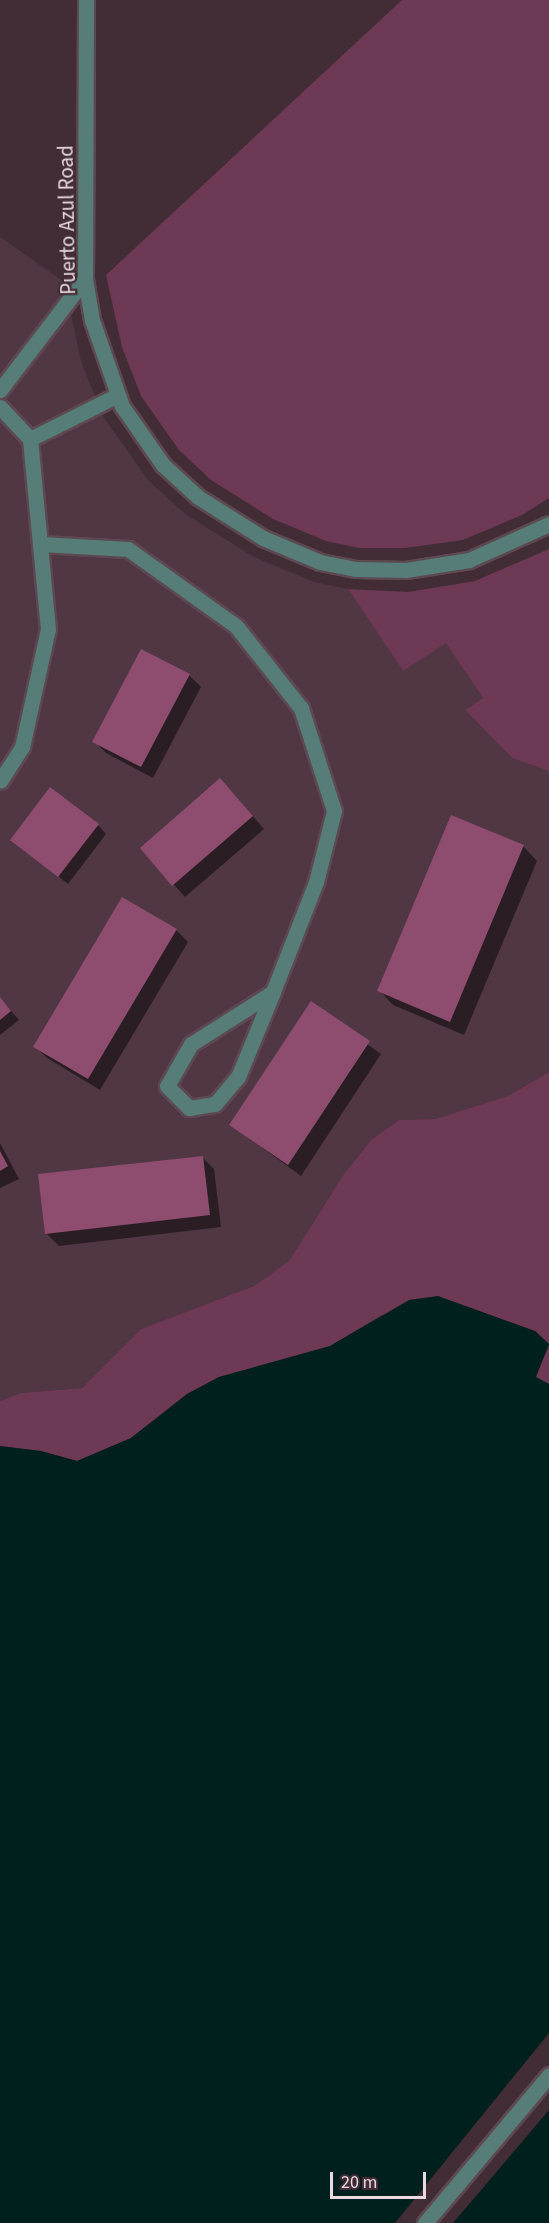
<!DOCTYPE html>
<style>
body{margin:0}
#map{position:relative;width:549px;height:2223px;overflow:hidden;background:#422d37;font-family:"Source Sans 3",sans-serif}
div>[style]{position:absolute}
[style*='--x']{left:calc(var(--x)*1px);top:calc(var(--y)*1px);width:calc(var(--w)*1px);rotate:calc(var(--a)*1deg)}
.built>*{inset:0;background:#513744}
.green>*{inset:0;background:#6d3954}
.water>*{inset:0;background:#00201d}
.pier>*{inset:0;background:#422d37}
.shadow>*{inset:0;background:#0007}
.building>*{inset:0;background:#8e4d6f}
.roads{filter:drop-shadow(2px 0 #5d4952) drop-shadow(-2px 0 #5d4952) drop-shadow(0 2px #5d4952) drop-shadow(0 -2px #5d4952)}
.minor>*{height:15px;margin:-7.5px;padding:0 7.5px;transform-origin:7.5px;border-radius:7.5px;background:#567d78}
span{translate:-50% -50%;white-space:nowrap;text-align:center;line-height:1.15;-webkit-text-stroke:4.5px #422d37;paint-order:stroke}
.street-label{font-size:21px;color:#e8dae0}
.scale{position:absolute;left:330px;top:2172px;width:96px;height:27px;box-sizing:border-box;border:3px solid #e8dae0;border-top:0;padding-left:8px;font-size:18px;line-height:21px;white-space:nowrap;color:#e8dae0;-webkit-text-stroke:4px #422d37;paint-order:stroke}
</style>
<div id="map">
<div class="built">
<i style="clip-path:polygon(0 237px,64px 282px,81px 361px,102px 415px,148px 480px,185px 514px,254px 557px,314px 582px,348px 589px,403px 671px,446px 642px,483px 698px,465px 710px,512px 758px,549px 771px,549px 1072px,508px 1096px,435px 1119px,399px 1120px,371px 1140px,344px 1174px,289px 1261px,254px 1286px,141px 1329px,82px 1388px,21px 1393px,0 1401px)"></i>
</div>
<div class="green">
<i style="clip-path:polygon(402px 0,549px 0,549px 498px,522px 515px,463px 540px,405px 548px,359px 548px,326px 541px,273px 519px,211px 480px,179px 450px,141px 396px,122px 347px,106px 275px)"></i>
<i style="clip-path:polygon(549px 549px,549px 771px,512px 758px,465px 710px,483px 698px,446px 643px,403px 671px,348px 589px,408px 592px,475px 581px)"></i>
<i style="clip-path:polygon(549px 1072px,549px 1344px,535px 1331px,483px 1315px,382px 1315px,330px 1346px,219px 1377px,187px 1394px,131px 1438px,77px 1461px,41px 1451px,0 1446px,0 1401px,21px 1393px,82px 1388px,141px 1329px,254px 1286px,289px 1261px,344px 1174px,371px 1140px,399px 1120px,435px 1119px,508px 1096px)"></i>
<i style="clip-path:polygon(549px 1346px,549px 1384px,535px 1377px)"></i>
</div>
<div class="water">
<i style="clip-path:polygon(438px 1296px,535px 1331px,549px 1344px,536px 1377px,549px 1384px,549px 2223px,0 2223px,0 1446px,41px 1451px,77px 1461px,131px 1438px,187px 1394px,219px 1377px,330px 1346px,409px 1300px)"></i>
</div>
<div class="pier">
<i style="clip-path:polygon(549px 2033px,549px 2110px,453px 2223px,395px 2223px)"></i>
</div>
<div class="shadow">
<i style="clip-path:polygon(189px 675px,201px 687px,153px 778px,106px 753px,94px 741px)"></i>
<i style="clip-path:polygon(232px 792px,264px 829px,185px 897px,142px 849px)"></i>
<i style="clip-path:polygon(98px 825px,106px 834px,68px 884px,12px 840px)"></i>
<i style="clip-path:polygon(523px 846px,537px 861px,464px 1035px,393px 1005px,379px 990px)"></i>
<i style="clip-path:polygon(176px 930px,188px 942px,100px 1090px,47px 1058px,35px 1046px)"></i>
<i style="clip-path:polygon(0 998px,19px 1020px,0 1035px)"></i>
<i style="clip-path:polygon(311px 1004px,381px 1054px,301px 1176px,231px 1125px)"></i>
<i style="clip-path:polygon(0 1143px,19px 1179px,0 1188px)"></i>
<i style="clip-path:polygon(202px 1157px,214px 1169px,221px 1227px,59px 1246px,47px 1234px)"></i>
</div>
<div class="building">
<i style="clip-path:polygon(141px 649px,190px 674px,141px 767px,92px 742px)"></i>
<i style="clip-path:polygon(220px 778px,253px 816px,172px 886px,140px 848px)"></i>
<i style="clip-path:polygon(50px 787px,99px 824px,58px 877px,10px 840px)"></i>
<i style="clip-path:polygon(451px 815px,524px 845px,450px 1022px,377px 991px)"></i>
<i style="clip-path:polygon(122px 897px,177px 929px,88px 1079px,33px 1047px)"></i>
<i style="clip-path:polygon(0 997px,11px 1011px,0 1020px)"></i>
<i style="clip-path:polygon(311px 1001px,370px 1041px,288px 1165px,229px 1125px)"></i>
<i style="clip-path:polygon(0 1151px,8px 1166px,0 1171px)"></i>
<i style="clip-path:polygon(203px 1156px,210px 1215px,45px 1234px,38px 1174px)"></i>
</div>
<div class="roads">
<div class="minor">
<i style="--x:86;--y:0;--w:279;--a:90.2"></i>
<i style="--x:85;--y:279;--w:42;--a:80.3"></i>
<i style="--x:92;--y:320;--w:91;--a:70.8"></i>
<i style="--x:122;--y:406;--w:72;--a:55.2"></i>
<i style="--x:163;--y:465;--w:47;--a:42.4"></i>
<i style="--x:198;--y:497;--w:77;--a:32.2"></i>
<i style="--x:263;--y:538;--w:62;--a:22.8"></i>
<i style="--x:320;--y:562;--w:37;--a:11"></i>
<i style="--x:356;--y:569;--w:50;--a:1.1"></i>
<i style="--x:406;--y:570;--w:64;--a:-9"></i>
<i style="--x:469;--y:560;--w:88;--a:-24.2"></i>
<i style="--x:0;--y:390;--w:140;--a:-52.6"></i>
<i style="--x:0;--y:407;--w:44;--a:46.8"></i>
<i style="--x:30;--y:439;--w:191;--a:84.6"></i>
<i style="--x:48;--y:629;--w:121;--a:102.4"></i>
<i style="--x:22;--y:747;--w:40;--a:122.9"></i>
<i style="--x:30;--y:439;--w:98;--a:-26.6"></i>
<i style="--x:41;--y:544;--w:87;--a:3.3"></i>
<i style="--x:128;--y:549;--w:133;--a:35.5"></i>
<i style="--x:236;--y:626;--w:105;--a:51.6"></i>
<i style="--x:301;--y:708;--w:108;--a:72.2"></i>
<i style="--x:334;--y:811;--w:73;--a:104.2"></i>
<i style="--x:316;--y:882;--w:118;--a:111.4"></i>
<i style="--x:273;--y:992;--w:97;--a:147.6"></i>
<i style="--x:191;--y:1044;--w:48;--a:119.7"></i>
<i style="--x:167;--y:1086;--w:31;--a:45"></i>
<i style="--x:189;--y:1108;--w:26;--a:-9"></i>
<i style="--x:215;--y:1104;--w:35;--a:-50"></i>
<i style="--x:238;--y:1077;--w:92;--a:-67.6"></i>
<i style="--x:425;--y:2223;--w:193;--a:-50"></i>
</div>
</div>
<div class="street-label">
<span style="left:67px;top:220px;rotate:-91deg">Puerto Azul Road</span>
</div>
<div class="scale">20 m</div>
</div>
